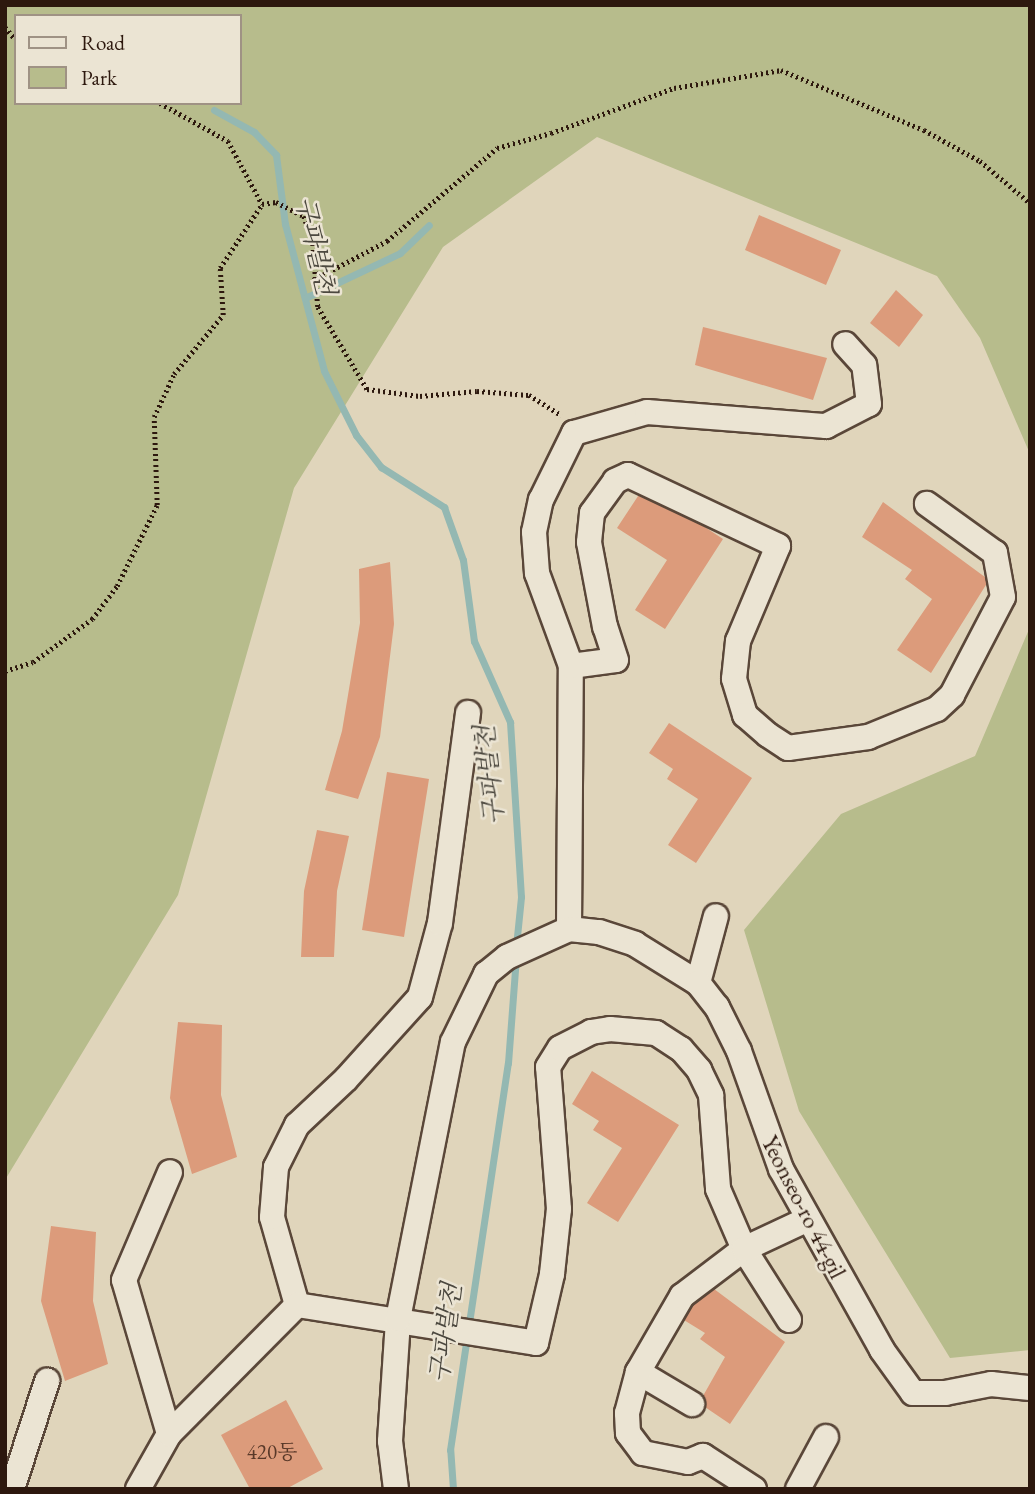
<!DOCTYPE html>
<meta charset="utf-8">
<style>
body{margin:0}
#map{position:relative;width:1035px;height:1494px;overflow:hidden;background:#e0d5bb;font-family:"EB Garamond","Noto Serif KR",serif}
div>[style]{position:absolute}
[style*='--x']{left:calc(var(--x)*1px);top:calc(var(--y)*1px);width:calc(var(--w)*1px);rotate:calc(var(--a)*1deg)}
.green>*{inset:0;background:#b7bc8c}
.stream>*{height:7px;margin:-3.5px;padding:0 3.5px;transform-origin:3.5px;border-radius:3.5px;background:#94b8b2}
.building>*{inset:0;background:#dc9b7b}
.path>*{height:4.5px;margin-top:-2.25px;transform-origin:0;background:repeating-linear-gradient(90deg,#2d180e 0 2px,transparent 0 5.5px)}
.roads{filter:drop-shadow(2px 0 #5a4739) drop-shadow(-2px 0 #5a4739) drop-shadow(0 2px #5a4739) drop-shadow(0 -2px #5a4739)}
.minor>*{height:24px;margin:-12px;padding:0 12px;transform-origin:12px;border-radius:12px;background:#ebe4d3}
span{translate:-50% -50%;white-space:nowrap;text-align:center;line-height:1.15;-webkit-text-stroke:5px #ebe4d3;paint-order:stroke}
.number-label{font-size:21px;color:#593929}
.number-label span{-webkit-text-stroke-width:0}
.street-label{font-size:24px;color:#2d180e}
.water-label{font-size:26px;color:#4c483f;font-style:italic}
.frame{position:absolute;inset:0;border:7px solid #2d180e;pointer-events:none}
.legend{position:absolute;left:14px;top:14px;width:228px;height:91px;box-sizing:border-box;background:#ebe4d3;border:2px solid #9f9284;margin:0;padding:9px 12px;list-style:none;font-size:21px;color:#2d180e}
.legend li{display:flex;align-items:center;gap:14px;height:35px}
.legend b{width:35px;border:2px solid #9f9284}
</style>
<div id="map">
<div class="green">
<i style="clip-path:polygon(evenodd,5px 5px,1030px 5px,1030px 454px,980px 338px,937px 276px,597px 137px,443px 247px,294px 488px,178px 895px,5px 1180px,5px 5px,16px 16px,240px 16px,240px 103px,16px 103px,16px 16px)"></i>
<i style="clip-path:polygon(1030px 627px,1030px 1350px,950px 1358px,799px 1111px,744px 930px,841px 814px,975px 756px)"></i>
</div>
<div class="stream">
<i style="--x:214;--y:110;--w:46;--a:28.8"></i>
<i style="--x:254;--y:132;--w:32;--a:46"></i>
<i style="--x:276;--y:155;--w:70;--a:82.6"></i>
<i style="--x:285;--y:224;--w:152;--a:75.1"></i>
<i style="--x:324;--y:371;--w:72;--a:63.4"></i>
<i style="--x:356;--y:435;--w:41;--a:52"></i>
<i style="--x:381;--y:467;--w:75;--a:32.4"></i>
<i style="--x:444;--y:507;--w:56;--a:70.3"></i>
<i style="--x:463;--y:560;--w:82;--a:82.3"></i>
<i style="--x:474;--y:641;--w:89;--a:66"></i>
<i style="--x:510;--y:722;--w:175;--a:86.4"></i>
<i style="--x:521;--y:897;--w:49;--a:95.8"></i>
<i style="--x:305;--y:298;--w:105;--a:-25.3"></i>
<i style="--x:400;--y:253;--w:40;--a:-44"></i>
<i style="--x:453;--y:1489;--w:39;--a:-94"></i>
<i style="--x:450;--y:1450;--w:391;--a:-81.5"></i>
<i style="--x:508;--y:1063;--w:106;--a:-85.7"></i>
</div>
<div class="building">
<i style="clip-path:polygon(759px 215px,841px 250px,826px 285px,745px 250px)"></i>
<i style="clip-path:polygon(896px 290px,923px 315px,899px 347px,870px 323px)"></i>
<i style="clip-path:polygon(703px 327px,827px 358px,813px 400px,695px 365px)"></i>
<i style="clip-path:polygon(644px 487px,723px 539px,665px 629px,635px 610px,667px 560px,617px 528px)"></i>
<i style="clip-path:polygon(883px 502px,989px 580px,931px 673px,897px 650px,932px 599px,905px 579px,912px 570px,862px 537px)"></i>
<i style="clip-path:polygon(390px 562px,394px 624px,380px 737px,358px 799px,325px 790px,342px 731px,360px 623px,359px 569px)"></i>
<i style="clip-path:polygon(669px 723px,752px 778px,696px 863px,668px 845px,698px 799px,667px 779px,673px 769px,649px 753px)"></i>
<i style="clip-path:polygon(387px 772px,429px 779px,404px 937px,362px 930px)"></i>
<i style="clip-path:polygon(317px 830px,349px 836px,337px 891px,334px 957px,301px 957px,304px 891px)"></i>
<i style="clip-path:polygon(178px 1022px,222px 1025px,221px 1095px,237px 1157px,192px 1174px,170px 1098px)"></i>
<i style="clip-path:polygon(592px 1071px,679px 1125px,618px 1222px,587px 1203px,622px 1148px,593px 1130px,599px 1121px,572px 1104px)"></i>
<i style="clip-path:polygon(51px 1226px,96px 1232px,93px 1301px,108px 1364px,65px 1381px,41px 1301px)"></i>
<i style="clip-path:polygon(706px 1283px,785px 1342px,730px 1424px,699px 1403px,725px 1357px,700px 1339px,705px 1333px,679px 1317px)"></i>
<i style="clip-path:polygon(286px 1400px,323px 1469px,286px 1489px,250px 1489px,221px 1435px)"></i>
</div>
<div class="path">
<i style="--x:5;--y:27;--w:17;--a:50"></i>
<i style="--x:160;--y:103;--w:78;--a:29.2"></i>
<i style="--x:228;--y:141;--w:72;--a:61.6"></i>
<i style="--x:313;--y:280;--w:84;--a:-27.8"></i>
<i style="--x:387;--y:241;--w:144;--a:-40.2"></i>
<i style="--x:497;--y:148;--w:56;--a:-15.5"></i>
<i style="--x:551;--y:133;--w:131;--a:-20.1"></i>
<i style="--x:674;--y:88;--w:109;--a:-9.5"></i>
<i style="--x:781;--y:70;--w:155;--a:22.8"></i>
<i style="--x:924;--y:130;--w:64;--a:29"></i>
<i style="--x:980;--y:161;--w:65;--a:40"></i>
<i style="--x:5;--y:671;--w:29;--a:-18"></i>
<i style="--x:33;--y:662;--w:73;--a:-36.1"></i>
<i style="--x:92;--y:619;--w:41;--a:-52.9"></i>
<i style="--x:117;--y:586;--w:90;--a:-63.7"></i>
<i style="--x:157;--y:505;--w:88;--a:-92"></i>
<i style="--x:154;--y:417;--w:47;--a:-65.1"></i>
<i style="--x:174;--y:374;--w:77;--a:-50.3"></i>
<i style="--x:223;--y:315;--w:47;--a:-93.7"></i>
<i style="--x:220;--y:268;--w:77;--a:-56.7"></i>
<i style="--x:262;--y:204;--w:14;--a:-8"></i>
<i style="--x:276;--y:202;--w:31;--a:27"></i>
<i style="--x:304;--y:216;--w:29;--a:72"></i>
<i style="--x:313;--y:244;--w:63;--a:85.5"></i>
<i style="--x:318;--y:307;--w:96;--a:59.1"></i>
<i style="--x:367;--y:389;--w:53;--a:7.5"></i>
<i style="--x:420;--y:396;--w:57;--a:-5"></i>
<i style="--x:477;--y:391;--w:52;--a:4.4"></i>
<i style="--x:529;--y:395;--w:38;--a:32"></i>
</div>
<div class="roads">
<div class="minor">
<i style="--x:571;--y:666;--w:45;--a:-7.6"></i>
<i style="--x:616;--y:660;--w:35;--a:-108"></i>
<i style="--x:605;--y:627;--w:86;--a:-100.7"></i>
<i style="--x:589;--y:542;--w:29;--a:-84"></i>
<i style="--x:592;--y:513;--w:39;--a:-54"></i>
<i style="--x:615;--y:481;--w:14;--a:-25"></i>
<i style="--x:628;--y:475;--w:166;--a:25.3"></i>
<i style="--x:778;--y:546;--w:103;--a:112.8"></i>
<i style="--x:738;--y:641;--w:38;--a:96"></i>
<i style="--x:734;--y:679;--w:38;--a:73"></i>
<i style="--x:745;--y:715;--w:30;--a:41"></i>
<i style="--x:768;--y:735;--w:24;--a:33"></i>
<i style="--x:788;--y:748;--w:81;--a:-7.8"></i>
<i style="--x:868;--y:737;--w:74;--a:-22.1"></i>
<i style="--x:937;--y:709;--w:21;--a:-43"></i>
<i style="--x:952;--y:695;--w:110;--a:-62.5"></i>
<i style="--x:1003;--y:597;--w:45;--a:-100.3"></i>
<i style="--x:995;--y:553;--w:84;--a:-144.2"></i>
<i style="--x:569;--y:929;--w:263;--a:-89.6"></i>
<i style="--x:571;--y:666;--w:99;--a:-110.1"></i>
<i style="--x:537;--y:573;--w:41;--a:-94.2"></i>
<i style="--x:534;--y:532;--w:33;--a:-78"></i>
<i style="--x:541;--y:500;--w:75;--a:-63.8"></i>
<i style="--x:574;--y:433;--w:76;--a:-16"></i>
<i style="--x:647;--y:412;--w:180;--a:4.5"></i>
<i style="--x:826;--y:426;--w:48;--a:-27.1"></i>
<i style="--x:869;--y:404;--w:39;--a:-97"></i>
<i style="--x:864;--y:365;--w:28;--a:-132"></i>
<i style="--x:698;--y:983;--w:69;--a:-75"></i>
<i style="--x:297;--y:1305;--w:91;--a:-105.9"></i>
<i style="--x:272;--y:1217;--w:50;--a:-85.4"></i>
<i style="--x:276;--y:1167;--w:47;--a:-63.4"></i>
<i style="--x:297;--y:1125;--w:67;--a:-43.2"></i>
<i style="--x:346;--y:1079;--w:110;--a:-47.9"></i>
<i style="--x:420;--y:997;--w:77;--a:-74.9"></i>
<i style="--x:440;--y:923;--w:212;--a:-82.4"></i>
<i style="--x:638;--y:1372;--w:63;--a:30.7"></i>
<i style="--x:169;--y:1434;--w:160;--a:-106.3"></i>
<i style="--x:124;--y:1280;--w:117;--a:-66.9"></i>
<i style="--x:12;--y:1489;--w:114;--a:-72"></i>
<i style="--x:138;--y:1489;--w:63;--a:-60.6"></i>
<i style="--x:169;--y:1434;--w:182;--a:-45.2"></i>
<i style="--x:297;--y:1305;--w:242;--a:9"></i>
<i style="--x:536;--y:1343;--w:71;--a:-76.9"></i>
<i style="--x:552;--y:1274;--w:65;--a:-83.9"></i>
<i style="--x:559;--y:1209;--w:142;--a:-94.4"></i>
<i style="--x:548;--y:1067;--w:22;--a:-58"></i>
<i style="--x:560;--y:1048;--w:35;--a:-27"></i>
<i style="--x:591;--y:1032;--w:19;--a:-9"></i>
<i style="--x:610;--y:1029;--w:46;--a:5"></i>
<i style="--x:656;--y:1033;--w:30;--a:33"></i>
<i style="--x:681;--y:1049;--w:28;--a:49"></i>
<i style="--x:699;--y:1070;--w:28;--a:64"></i>
<i style="--x:711;--y:1095;--w:94;--a:85.7"></i>
<i style="--x:718;--y:1189;--w:65;--a:66.6"></i>
<i style="--x:744;--y:1249;--w:84;--a:57.6"></i>
<i style="--x:396;--y:1489;--w:48;--a:-97.1"></i>
<i style="--x:390;--y:1441;--w:122;--a:-86.2"></i>
<i style="--x:398;--y:1319;--w:282;--a:-78.8"></i>
<i style="--x:453;--y:1042;--w:76;--a:-64.1"></i>
<i style="--x:486;--y:974;--w:27;--a:-39"></i>
<i style="--x:507;--y:957;--w:68;--a:-24.3"></i>
<i style="--x:569;--y:929;--w:30;--a:6"></i>
<i style="--x:599;--y:932;--w:38;--a:18"></i>
<i style="--x:635;--y:944;--w:74;--a:31.8"></i>
<i style="--x:698;--y:983;--w:31;--a:52"></i>
<i style="--x:717;--y:1007;--w:49;--a:63.4"></i>
<i style="--x:739;--y:1051;--w:125;--a:70.4"></i>
<i style="--x:781;--y:1169;--w:207;--a:60.8"></i>
<i style="--x:882;--y:1350;--w:53;--a:54.2"></i>
<i style="--x:913;--y:1393;--w:32;--a:0"></i>
<i style="--x:945;--y:1393;--w:47;--a:-11.1"></i>
<i style="--x:991;--y:1384;--w:39;--a:6"></i>
<i style="--x:754;--y:1489;--w:61;--a:-147.1"></i>
<i style="--x:703;--y:1456;--w:16;--a:158"></i>
<i style="--x:688;--y:1462;--w:46;--a:-168.7"></i>
<i style="--x:643;--y:1453;--w:25;--a:-127"></i>
<i style="--x:628;--y:1433;--w:20;--a:-93"></i>
<i style="--x:627;--y:1413;--w:42;--a:-75"></i>
<i style="--x:638;--y:1372;--w:88;--a:-59.9"></i>
<i style="--x:682;--y:1296;--w:78;--a:-37.2"></i>
<i style="--x:744;--y:1249;--w:68;--a:-25.1"></i>
<i style="--x:798;--y:1489;--w:59;--a:-61.7"></i>
</div>
</div>
<div class="number-label">
<span style="left:272px;top:1452px">420동</span>
</div>
<div class="street-label">
<span style="left:804px;top:1207px;rotate:63deg">Yeonseo-ro 44-gil</span>
</div>
<div class="water-label">
<span style="left:315px;top:246px;rotate:77deg">구파발천</span>
<span style="left:490px;top:775px;rotate:-96deg">구파발천</span>
<span style="left:446px;top:1333px;rotate:-82deg">구파발천</span>
</div>
<div class="frame"></div>
<ul class="legend">
<li><b style="height:9px;background:#ebe4d3"></b>Road</li>
<li><b style="height:19px;background:#b7bc8c"></b>Park</li>
</ul>
</div>
